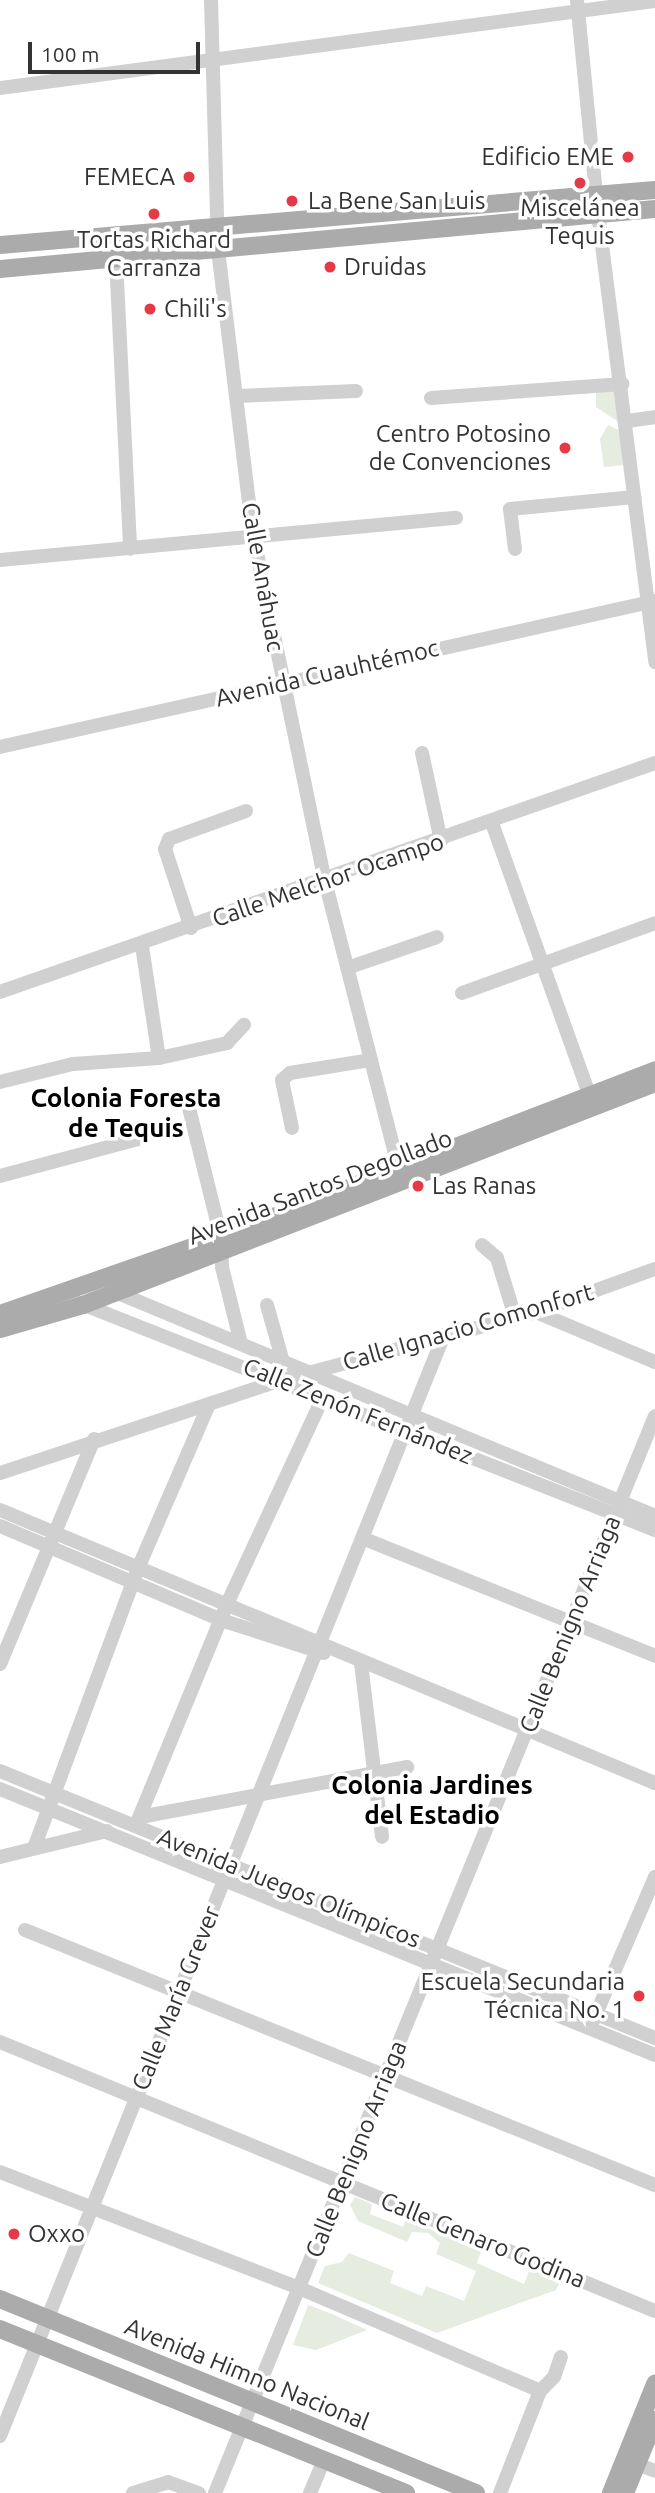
<!DOCTYPE html>
<meta charset="utf-8">
<style>
body{margin:0}
#map{position:relative;width:655px;height:2493px;overflow:hidden;background:#fff;font-family:Ubuntu,sans-serif}
div>[style]{position:absolute}
[style*='--x']{left:calc(var(--x)*1px);top:calc(var(--y)*1px);width:calc(var(--w)*1px);rotate:calc(var(--a)*1deg)}
.green>*{inset:0;background:#e6ecdf}
.minor>*{height:14px;margin:-7px;padding:0 7px;transform-origin:7px;border-radius:7px;background:#d0d0d0}
.major>*{height:18px;margin:-9px;padding:0 9px;transform-origin:9px;border-radius:9px;background:#ababab}
.dots>*{width:19px;height:19px;translate:-50% -50%;box-sizing:border-box;border:4px solid #fff;border-radius:50%}
span{translate:-50% -50%;white-space:nowrap;text-align:center;line-height:1.15;-webkit-text-stroke:7px #fff;paint-order:stroke}
.poi-label{font-size:24px;color:#333}
.right{translate:-100% -50%;text-align:right}
.left{translate:0 -50%;text-align:left}
.street-label{font-size:24px;color:#333}
.neighbourhood-label{font-size:26px;color:#000;font-weight:700}
.scale{position:absolute;left:28px;top:42px;width:172px;height:32px;box-sizing:border-box;border:4px solid #333;border-top:0;padding-left:9px;font-size:21px;line-height:24px;white-space:nowrap;color:#333;-webkit-text-stroke:5px #fff;paint-order:stroke}
</style>
<div id="map">
<div class="green">
<i style="clip-path:polygon(616px 390px,620px 423px,596px 407px,596px 392px)"></i>
<i style="clip-path:polygon(608px 425px,621px 431px,624px 465px,604px 467px,600px 439px)"></i>
<i style="clip-path:polygon(355px 2197px,372px 2204px,370px 2214px,403px 2227px,406px 2219px,481px 2251px,477px 2263px,524px 2284px,530px 2269px,560px 2282px,556px 2290px,437px 2333px,318px 2283px,325px 2266px,342px 2262px,349px 2253px,394px 2271px,390px 2283px,422px 2296px,426px 2286px,464px 2301px,476px 2271px,436px 2254px,440px 2243px,428px 2233px,412px 2232px,407px 2242px,358px 2221px,350px 2205px)"></i>
<i style="clip-path:polygon(308px 2305px,332px 2314px,367px 2330px,316px 2350px,293px 2345px)"></i>
</div>
<div class="minor">
<i style="--x:211;--y:0;--w:250;--a:88.4"></i>
<i style="--x:218;--y:250;--w:286;--a:83"></i>
<i style="--x:253;--y:534;--w:354;--a:78.3"></i>
<i style="--x:325;--y:881;--w:305;--a:75.6"></i>
<i style="--x:577;--y:0;--w:215;--a:84.4"></i>
<i style="--x:598;--y:214;--w:452;--a:82.7"></i>
<i style="--x:0;--y:88;--w:661;--a:-7.57"></i>
<i style="--x:116;--y:259;--w:290;--a:87.2"></i>
<i style="--x:237;--y:396;--w:119;--a:-2.4"></i>
<i style="--x:431;--y:398;--w:192;--a:-4.2"></i>
<i style="--x:627;--y:421;--w:28;--a:-8"></i>
<i style="--x:515;--y:549;--w:40;--a:-97.1"></i>
<i style="--x:510;--y:509;--w:125;--a:-5.5"></i>
<i style="--x:0;--y:560;--w:458;--a:-5.3"></i>
<i style="--x:0;--y:747;--w:671;--a:-12.57"></i>
<i style="--x:422;--y:753;--w:90;--a:77.8"></i>
<i style="--x:492;--y:823;--w:300;--a:70.3"></i>
<i style="--x:191;--y:928;--w:83;--a:-108.2"></i>
<i style="--x:165;--y:849;--w:11;--a:-68"></i>
<i style="--x:169;--y:839;--w:82;--a:-20"></i>
<i style="--x:142;--y:946;--w:113;--a:81.4"></i>
<i style="--x:350;--y:967;--w:92;--a:-19"></i>
<i style="--x:0;--y:992;--w:694;--a:-19.27"></i>
<i style="--x:462;--y:993;--w:205;--a:-19.9"></i>
<i style="--x:0;--y:1082;--w:75;--a:-13.9"></i>
<i style="--x:73;--y:1064;--w:86;--a:-4"></i>
<i style="--x:159;--y:1058;--w:70;--a:-12.4"></i>
<i style="--x:227;--y:1043;--w:25;--a:-47"></i>
<i style="--x:187;--y:1100;--w:141;--a:76.1"></i>
<i style="--x:221;--y:1237;--w:30;--a:88"></i>
<i style="--x:222;--y:1267;--w:79;--a:76.1"></i>
<i style="--x:292;--y:1128;--w:49;--a:-101.8"></i>
<i style="--x:282;--y:1080;--w:11;--a:-41"></i>
<i style="--x:290;--y:1073;--w:81;--a:-9.2"></i>
<i style="--x:0;--y:1176;--w:143;--a:-15"></i>
<i style="--x:482;--y:1245;--w:20;--a:41"></i>
<i style="--x:497;--y:1258;--w:62;--a:73"></i>
<i style="--x:113;--y:1291;--w:587;--a:22.54"></i>
<i style="--x:59;--y:1295;--w:641;--a:21.52"></i>
<i style="--x:267;--y:1305;--w:59;--a:74.3"></i>
<i style="--x:536;--y:1312;--w:129;--a:22.8"></i>
<i style="--x:0;--y:1473;--w:297;--a:-18.3"></i>
<i style="--x:282;--y:1380;--w:263;--a:-15"></i>
<i style="--x:536;--y:1312;--w:127;--a:-19.9"></i>
<i style="--x:0;--y:1510;--w:710;--a:22.63"></i>
<i style="--x:0;--y:1526;--w:240;--a:23"></i>
<i style="--x:221;--y:1620;--w:108;--a:17.8"></i>
<i style="--x:362;--y:1538;--w:316;--a:21.9"></i>
<i style="--x:361;--y:1663;--w:175;--a:83.1"></i>
<i style="--x:0;--y:1664;--w:244;--a:-67.3"></i>
<i style="--x:0;--y:1771;--w:707;--a:22.18"></i>
<i style="--x:0;--y:1789;--w:707;--a:22.1"></i>
<i style="--x:140;--y:1817;--w:272;--a:-10.6"></i>
<i style="--x:136;--y:1825;--w:239;--a:-67.6"></i>
<i style="--x:227;--y:1604;--w:228;--a:-65.1"></i>
<i style="--x:34;--y:1848;--w:301;--a:-69.6"></i>
<i style="--x:139;--y:1566;--w:176;--a:-66.6"></i>
<i style="--x:0;--y:1857;--w:110;--a:-13.7"></i>
<i style="--x:25;--y:1930;--w:680;--a:22.04"></i>
<i style="--x:593;--y:2021;--w:157;--a:-66.7"></i>
<i style="--x:0;--y:2042;--w:708;--a:22.33"></i>
<i style="--x:0;--y:2172;--w:321;--a:21.2"></i>
<i style="--x:299;--y:2288;--w:262;--a:23.1"></i>
<i style="--x:0;--y:2436;--w:1187;--a:-68.04"></i>
<i style="--x:637;--y:2464;--w:19;--a:21"></i>
<i style="--x:133;--y:2493;--w:37;--a:-17"></i>
<i style="--x:168;--y:2482;--w:33;--a:20"></i>
<i style="--x:215;--y:2493;--w:1163;--a:-67.78"></i>
<i style="--x:310;--y:2493;--w:36;--a:-67"></i>
<i style="--x:500;--y:2493;--w:110;--a:-68.6"></i>
<i style="--x:540;--y:2391;--w:20;--a:-45"></i>
<i style="--x:554;--y:2377;--w:21;--a:-71"></i>
</div>
<div class="major">
<i style="--x:0;--y:245;--w:657;--a:-4.8"></i>
<i style="--x:0;--y:269;--w:658;--a:-5.23"></i>
<i style="--x:0;--y:1314;--w:234;--a:-19.2"></i>
<i style="--x:221;--y:1237;--w:465;--a:-21"></i>
<i style="--x:0;--y:1329;--w:86;--a:-16.1"></i>
<i style="--x:83;--y:1305;--w:614;--a:-21.21"></i>
<i style="--x:0;--y:2299;--w:514;--a:22.17"></i>
<i style="--x:0;--y:2329;--w:438;--a:22"></i>
<i style="--x:611;--y:2493;--w:118;--a:-68"></i>
<i style="--x:625;--y:2493;--w:79;--a:-67.7"></i>
</div>
<div class="dots">
<i style="left:628px;top:157px;background:#e63946"></i>
<i style="left:189px;top:177px;background:#e63946"></i>
<i style="left:580px;top:183px;background:#e63946"></i>
<i style="left:292px;top:201px;background:#e63946"></i>
<i style="left:154px;top:214px;background:#e63946"></i>
<i style="left:330px;top:267px;background:#e63946"></i>
<i style="left:150px;top:309px;background:#e63946"></i>
<i style="left:565px;top:448px;background:#e63946"></i>
<i style="left:418px;top:1186px;background:#e63946"></i>
<i style="left:639px;top:1996px;background:#e63946"></i>
<i style="left:14px;top:2234px;background:#e63946"></i>
</div>
<div class="poi-label">
<span class="right" style="left:614px;top:157px">Edificio EME</span>
<span class="right" style="left:175px;top:177px">FEMECA</span>
<span class="left" style="left:308px;top:201px">La Bene San Luis</span>
<span style="left:580px;top:222px">Miscelánea<br>Tequis</span>
<span style="left:154px;top:254px">Tortas Richard<br>Carranza</span>
<span class="left" style="left:344px;top:267px">Druidas</span>
<span class="left" style="left:164px;top:309px">Chili's</span>
<span class="right" style="left:551px;top:448px">Centro Potosino<br>de Convenciones</span>
<span class="left" style="left:432px;top:1186px">Las Ranas</span>
<span class="right" style="left:625px;top:1996px">Escuela Secundaria<br>Técnica No. 1</span>
<span class="left" style="left:28px;top:2234px">Oxxo</span>
</div>
<div class="street-label">
<span style="left:263px;top:577px;rotate:80deg">Calle Anáhuac</span>
<span style="left:327px;top:673px;rotate:-13deg">Avenida Cuauhtémoc</span>
<span style="left:328px;top:880px;rotate:-19deg">Calle Melchor Ocampo</span>
<span style="left:320px;top:1187px;rotate:-21deg">Avenida Santos Degollado</span>
<span style="left:468px;top:1327px;rotate:-16deg">Calle Ignacio Comonfort</span>
<span style="left:358px;top:1411px;rotate:22deg">Calle Zenón Fernández</span>
<span style="left:570px;top:1624px;rotate:-68deg">Calle Benigno Arriaga</span>
<span style="left:289px;top:1888px;rotate:22deg">Avenida Juegos Olímpicos</span>
<span style="left:176px;top:1998px;rotate:-68deg">Calle María Grever</span>
<span style="left:356px;top:2149px;rotate:-68deg">Calle Benigno Arriaga</span>
<span style="left:483px;top:2240px;rotate:22deg">Calle Genaro Godina</span>
<span style="left:247px;top:2374px;rotate:22deg">Avenida Himno Nacional</span>
</div>
<div class="neighbourhood-label">
<span style="left:126px;top:1113px">Colonia Foresta<br>de Tequis</span>
<span style="left:432px;top:1800px">Colonia Jardines<br>del Estadio</span>
</div>
<div class="scale">100 m</div>
</div>
